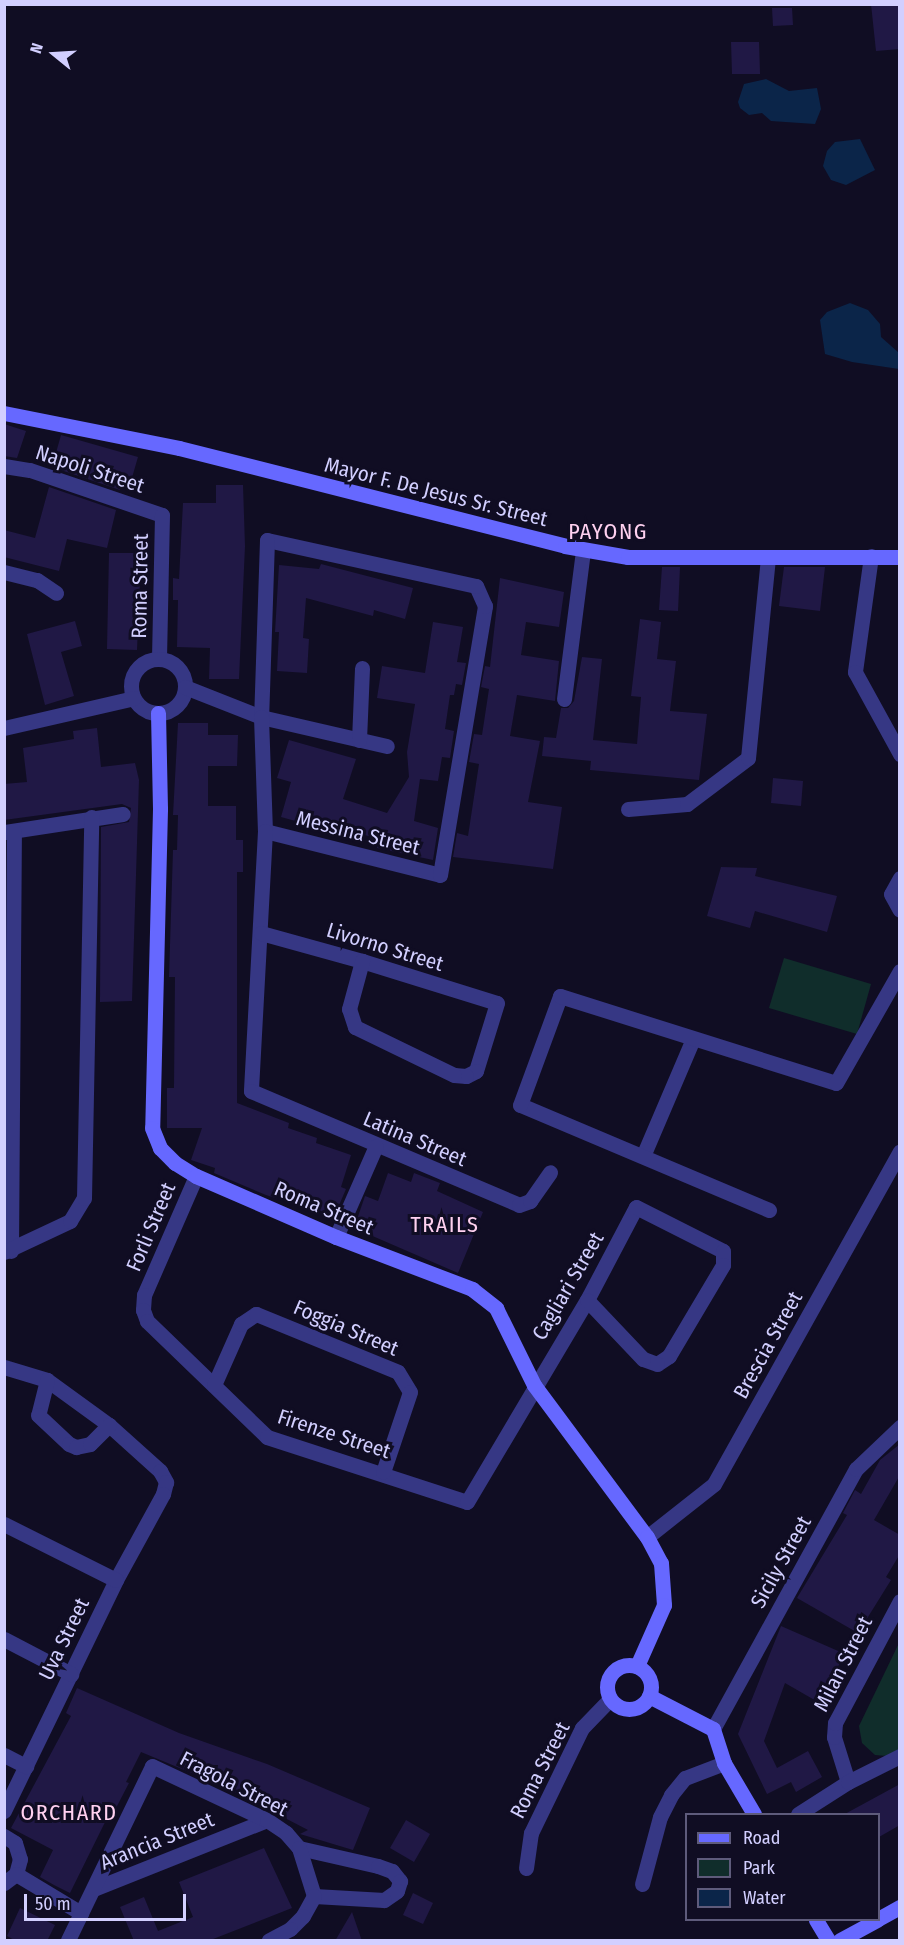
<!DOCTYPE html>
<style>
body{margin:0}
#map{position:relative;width:904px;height:1945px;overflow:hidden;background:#100d23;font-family:"Fira Sans Condensed",sans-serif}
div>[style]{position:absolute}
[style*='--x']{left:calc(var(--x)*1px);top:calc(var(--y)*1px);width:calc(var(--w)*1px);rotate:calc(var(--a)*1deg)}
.green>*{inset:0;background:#102d2b}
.water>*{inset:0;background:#0b2549}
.building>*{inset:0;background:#201845}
.street>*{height:15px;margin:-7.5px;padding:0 7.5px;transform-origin:7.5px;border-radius:7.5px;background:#363784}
.street>.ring{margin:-7.5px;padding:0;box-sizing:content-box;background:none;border:15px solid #363784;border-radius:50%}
.secondary>*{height:15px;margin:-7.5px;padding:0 7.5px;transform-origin:7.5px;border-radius:7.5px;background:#6668ff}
.secondary>.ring{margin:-7.5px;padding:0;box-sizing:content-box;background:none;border:15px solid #6668ff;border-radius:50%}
span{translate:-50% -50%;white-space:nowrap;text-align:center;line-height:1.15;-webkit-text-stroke:6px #100d23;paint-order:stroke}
.street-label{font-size:21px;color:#d2cfff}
.neighbourhood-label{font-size:22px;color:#ffd1f0;letter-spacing:1.5px}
.frame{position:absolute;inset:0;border:6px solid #d2cfff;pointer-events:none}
.legend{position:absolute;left:685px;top:1813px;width:195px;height:108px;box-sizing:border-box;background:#100d23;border:2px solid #5e5b7b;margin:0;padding:8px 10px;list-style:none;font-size:18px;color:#d2cfff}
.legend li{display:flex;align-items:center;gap:12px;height:30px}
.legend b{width:30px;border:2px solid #5e5b7b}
.north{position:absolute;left:24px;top:24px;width:60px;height:60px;-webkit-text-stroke:4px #100d23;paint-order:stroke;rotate:288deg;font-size:16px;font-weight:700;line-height:24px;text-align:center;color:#d2cfff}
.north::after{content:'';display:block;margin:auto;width:21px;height:27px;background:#d2cfff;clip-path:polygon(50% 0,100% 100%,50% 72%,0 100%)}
.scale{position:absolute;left:24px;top:1894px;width:162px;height:27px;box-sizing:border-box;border:3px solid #d2cfff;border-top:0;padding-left:8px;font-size:18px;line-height:21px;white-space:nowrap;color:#d2cfff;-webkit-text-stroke:4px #100d23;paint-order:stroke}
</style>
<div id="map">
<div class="green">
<i style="clip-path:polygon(784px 958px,871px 984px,857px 1034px,769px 1008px)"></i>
<i style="clip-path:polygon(899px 1643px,899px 1749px,887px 1756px,875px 1755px,862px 1743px,859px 1726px)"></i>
</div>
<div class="water">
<i style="clip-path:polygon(766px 79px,789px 91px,817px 88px,821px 109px,815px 124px,771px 121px,762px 113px,749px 115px,740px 108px,738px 102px,744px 84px)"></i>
<i style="clip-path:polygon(860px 139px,875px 170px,846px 185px,831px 180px,823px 166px,827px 151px,835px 142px)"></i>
<i style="clip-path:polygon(850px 303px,868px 310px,880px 324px,881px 337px,899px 353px,899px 369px,852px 362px,825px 354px,820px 320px,827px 312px)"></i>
</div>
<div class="building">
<i style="clip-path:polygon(871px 4px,900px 4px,900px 49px,876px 51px)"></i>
<i style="clip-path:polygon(772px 8px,792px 8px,793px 25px,773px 26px)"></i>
<i style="clip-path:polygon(731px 42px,759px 42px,760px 74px,732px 74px)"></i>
<i style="clip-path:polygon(4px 424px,26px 431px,17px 458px,4px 456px)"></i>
<i style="clip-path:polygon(61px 435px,138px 457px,129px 488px,121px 486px,120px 490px,52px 467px)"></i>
<i style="clip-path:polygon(216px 485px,243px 485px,245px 546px,239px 679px,209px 679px,210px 648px,177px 647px,178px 600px,173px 600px,173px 578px,179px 579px,183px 503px,216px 503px)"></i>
<i style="clip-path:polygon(49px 487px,116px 510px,107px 548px,67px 539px,59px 571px,4px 557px,4px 530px,35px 538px)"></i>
<i style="clip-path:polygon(109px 553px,141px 553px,137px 650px,107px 649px)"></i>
<i style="clip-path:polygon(321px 564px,413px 588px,405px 619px,374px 610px,373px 616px,306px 598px,303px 638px,309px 639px,307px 673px,277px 671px,279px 632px,275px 632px,279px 565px,319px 569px)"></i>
<i style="clip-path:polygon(662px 567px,680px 567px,678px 611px,659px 610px)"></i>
<i style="clip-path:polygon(784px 567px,825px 567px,820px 611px,779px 606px)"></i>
<i style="clip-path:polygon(500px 578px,564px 592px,559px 627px,526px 622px,521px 655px,559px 661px,555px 701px,517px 695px,510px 736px,540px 741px,528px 802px,562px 807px,553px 869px,453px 857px,457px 833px,468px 836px,479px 764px,469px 762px,474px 734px,482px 735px,489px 689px,481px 687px,485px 666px,490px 667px)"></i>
<i style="clip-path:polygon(640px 619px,661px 622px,657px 659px,676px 661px,670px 711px,707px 714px,699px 780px,590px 770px,591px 761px,542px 756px,544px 737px,556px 738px,561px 708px,568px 708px,574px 701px,582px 657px,602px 659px,593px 740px,637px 744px,641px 697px,631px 696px)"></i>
<i style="clip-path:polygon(75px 621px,82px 646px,61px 652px,74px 696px,45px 705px,27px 634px)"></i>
<i style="clip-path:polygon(433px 622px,463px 627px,457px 662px,466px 663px,462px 685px,456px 684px,454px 695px,450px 695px,445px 729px,454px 731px,450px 758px,442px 757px,438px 781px,420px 779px,414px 821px,438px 828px,433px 860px,377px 848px,379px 839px,347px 830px,346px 835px,281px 817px,291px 782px,277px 778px,289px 740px,356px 759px,343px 799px,387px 813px,409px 777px,407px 752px,415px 704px,377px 698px,382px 666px,425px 673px)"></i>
<i style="clip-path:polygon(178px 723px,208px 723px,208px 735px,238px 735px,237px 766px,208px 766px,208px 806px,236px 806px,236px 840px,243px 840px,243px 872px,237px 872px,237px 1103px,289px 1123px,288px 1128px,317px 1138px,316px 1143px,351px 1155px,341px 1187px,346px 1189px,334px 1217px,266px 1195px,214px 1173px,215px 1168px,191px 1160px,202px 1128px,167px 1128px,167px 1088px,174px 1088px,175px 977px,169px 977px,173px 850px,177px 850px,178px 815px,173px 815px)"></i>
<i style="clip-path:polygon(97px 728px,101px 767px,135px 763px,139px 780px,132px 1001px,100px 1002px,101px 827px,129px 822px,131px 808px,122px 804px,4px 820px,4px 784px,27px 782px,23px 748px,74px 739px,73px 731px)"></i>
<i style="clip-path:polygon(773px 778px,803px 781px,801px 806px,771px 803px)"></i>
<i style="clip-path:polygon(721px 867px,757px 868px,755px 876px,837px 896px,827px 932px,755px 911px,750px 928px,707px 916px)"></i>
<i style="clip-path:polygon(388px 1173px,411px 1182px,414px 1173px,440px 1183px,437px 1191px,483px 1212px,458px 1273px,354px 1228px,365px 1196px,378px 1201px)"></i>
<i style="clip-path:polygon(900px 1444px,900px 1475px,874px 1520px,900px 1535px,900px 1554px,886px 1577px,891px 1580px,858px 1633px,797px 1598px,847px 1515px,843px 1513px,855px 1490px,861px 1494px,880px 1460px)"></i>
<i style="clip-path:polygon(781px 1626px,845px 1654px,818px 1702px,785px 1683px,764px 1741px,777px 1768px,808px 1751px,822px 1777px,796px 1792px,791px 1782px,767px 1794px,738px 1734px)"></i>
<i style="clip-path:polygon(77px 1688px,179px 1733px,267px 1764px,370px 1808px,353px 1850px,300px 1834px,308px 1830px,223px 1786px,141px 1752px,126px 1782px,129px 1783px,116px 1808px,113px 1806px,70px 1893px,54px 1885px,40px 1877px,53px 1850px,11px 1828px,71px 1716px,66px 1713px)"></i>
<i style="clip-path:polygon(900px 1784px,900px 1825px,879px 1837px,879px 1815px,843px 1815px)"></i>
<i style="clip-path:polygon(406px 1820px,430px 1834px,414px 1862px,390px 1848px)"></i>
<i style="clip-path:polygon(264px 1848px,292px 1908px,208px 1941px,134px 1941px,120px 1907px,144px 1897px,158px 1931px,193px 1917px,179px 1882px)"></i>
<i style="clip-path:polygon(413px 1893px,433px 1903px,423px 1924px,403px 1915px)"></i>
<i style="clip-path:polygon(20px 1908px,55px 1925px,47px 1941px,16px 1941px,7px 1936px)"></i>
<i style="clip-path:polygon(352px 1912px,362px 1941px,335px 1941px)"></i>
</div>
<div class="street">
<i style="--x:4;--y:466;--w:26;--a:9"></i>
<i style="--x:30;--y:470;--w:139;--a:18.8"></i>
<i style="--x:162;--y:515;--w:143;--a:91.2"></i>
<i style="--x:871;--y:556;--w:117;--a:97.9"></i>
<i style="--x:855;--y:672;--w:94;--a:61.2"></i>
<i style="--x:4;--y:572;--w:34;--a:14"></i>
<i style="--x:37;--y:580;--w:23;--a:34"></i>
<i class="ring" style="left:131px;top:659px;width:39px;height:39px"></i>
<i style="--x:185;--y:687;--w:82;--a:21.5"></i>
<i style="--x:261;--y:717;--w:129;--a:13"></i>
<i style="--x:564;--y:699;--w:150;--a:-82.7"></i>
<i style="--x:4;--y:728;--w:133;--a:-13"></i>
<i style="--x:359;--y:740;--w:72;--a:-87.6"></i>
<i style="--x:628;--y:809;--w:59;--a:-4.8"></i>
<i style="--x:687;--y:804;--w:76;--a:-37"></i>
<i style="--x:748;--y:758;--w:201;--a:-84.3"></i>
<i style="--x:265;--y:831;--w:180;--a:14.1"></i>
<i style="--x:440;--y:875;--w:273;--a:-80.5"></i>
<i style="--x:485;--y:606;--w:22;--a:-114"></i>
<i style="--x:476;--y:586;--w:214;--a:-167.6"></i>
<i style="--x:267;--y:540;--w:177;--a:91.9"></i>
<i style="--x:261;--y:717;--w:114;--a:88"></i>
<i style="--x:265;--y:831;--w:260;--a:93.1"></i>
<i style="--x:251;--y:1091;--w:291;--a:23"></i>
<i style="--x:519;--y:1205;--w:12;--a:-20"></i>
<i style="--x:530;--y:1201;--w:35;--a:-55"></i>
<i style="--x:5;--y:832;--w:119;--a:-8.7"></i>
<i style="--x:900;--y:878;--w:18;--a:119"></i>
<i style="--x:891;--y:894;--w:18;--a:61"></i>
<i style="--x:261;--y:933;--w:105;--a:15.5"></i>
<i style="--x:362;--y:961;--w:141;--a:17.3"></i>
<i style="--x:497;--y:1003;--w:71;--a:107.2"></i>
<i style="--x:476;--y:1071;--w:11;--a:153"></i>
<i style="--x:466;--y:1076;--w:12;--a:-175"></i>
<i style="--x:454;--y:1075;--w:110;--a:-154.1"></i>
<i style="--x:355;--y:1027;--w:19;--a:-108"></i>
<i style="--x:349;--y:1009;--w:50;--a:-74.8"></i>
<i style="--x:643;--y:1156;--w:127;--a:-66.9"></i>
<i style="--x:196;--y:1176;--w:130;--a:113.6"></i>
<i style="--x:144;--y:1295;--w:15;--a:94"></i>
<i style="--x:143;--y:1310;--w:12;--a:70"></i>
<i style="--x:147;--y:1321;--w:167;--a:44"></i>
<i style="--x:267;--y:1437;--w:210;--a:18"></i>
<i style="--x:467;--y:1502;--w:235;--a:-59.3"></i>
<i style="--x:587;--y:1300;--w:105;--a:-62.2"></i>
<i style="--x:636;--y:1207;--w:97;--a:26.8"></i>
<i style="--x:723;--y:1251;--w:14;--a:90"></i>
<i style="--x:723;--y:1265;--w:106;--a:120.7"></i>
<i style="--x:669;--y:1356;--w:14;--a:146"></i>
<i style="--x:657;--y:1364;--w:15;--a:-160"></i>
<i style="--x:643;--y:1359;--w:81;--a:-133.5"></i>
<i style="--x:769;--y:1210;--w:270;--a:-157.1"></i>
<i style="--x:520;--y:1105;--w:116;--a:-69.8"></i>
<i style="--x:560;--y:996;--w:289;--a:17.5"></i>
<i style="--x:836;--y:1083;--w:129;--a:-60.3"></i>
<i style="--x:336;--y:1237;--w:99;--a:-66.3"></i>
<i style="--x:11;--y:1251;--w:420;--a:-89.6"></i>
<i style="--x:4;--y:1252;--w:73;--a:-25.2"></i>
<i style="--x:70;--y:1221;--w:27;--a:-59"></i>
<i style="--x:84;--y:1198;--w:381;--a:-88.9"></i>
<i style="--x:4;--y:1367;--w:45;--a:16.8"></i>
<i style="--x:47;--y:1380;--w:77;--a:36"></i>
<i style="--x:109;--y:1425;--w:69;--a:42"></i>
<i style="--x:160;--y:1471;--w:13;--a:61"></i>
<i style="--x:166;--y:1482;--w:12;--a:104"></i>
<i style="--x:163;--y:1494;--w:98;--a:118.7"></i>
<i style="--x:116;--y:1580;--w:257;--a:115.9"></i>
<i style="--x:47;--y:1380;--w:36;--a:104"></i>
<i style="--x:38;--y:1415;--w:42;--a:43.1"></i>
<i style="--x:69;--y:1444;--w:8;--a:23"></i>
<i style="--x:76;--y:1447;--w:14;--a:-12"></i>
<i style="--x:90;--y:1444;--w:27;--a:-45"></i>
<i style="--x:214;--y:1385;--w:67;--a:-66.1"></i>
<i style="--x:241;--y:1324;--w:18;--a:-34"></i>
<i style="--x:256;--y:1314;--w:153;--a:22.2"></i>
<i style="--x:398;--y:1372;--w:23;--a:59"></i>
<i style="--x:410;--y:1392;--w:84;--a:108.6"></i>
<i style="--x:4;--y:1524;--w:125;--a:26.6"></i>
<i style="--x:647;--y:1537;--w:85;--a:-38.3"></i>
<i style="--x:714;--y:1484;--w:381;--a:-60.8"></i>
<i style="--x:4;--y:1639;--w:76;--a:27.6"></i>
<i style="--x:713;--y:1729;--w:297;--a:-61.2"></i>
<i style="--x:856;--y:1469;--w:61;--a:-43.7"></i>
<i style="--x:4;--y:1755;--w:25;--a:27"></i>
<i style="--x:848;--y:1782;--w:47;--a:-107.3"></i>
<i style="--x:834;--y:1737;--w:14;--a:-86"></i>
<i style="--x:835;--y:1723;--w:138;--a:-62"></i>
<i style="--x:798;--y:1814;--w:59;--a:-32.6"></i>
<i style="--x:848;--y:1782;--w:58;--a:-26.6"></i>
<i style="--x:4;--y:1836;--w:13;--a:32"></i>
<i style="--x:15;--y:1843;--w:17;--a:73"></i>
<i style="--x:20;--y:1859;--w:16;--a:105"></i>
<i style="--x:16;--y:1874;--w:15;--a:143"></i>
<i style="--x:299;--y:1848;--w:81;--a:12.8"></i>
<i style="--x:378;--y:1866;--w:15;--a:20"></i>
<i style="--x:392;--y:1871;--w:13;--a:51"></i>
<i style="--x:400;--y:1881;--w:10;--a:107"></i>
<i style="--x:397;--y:1891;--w:16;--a:145"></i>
<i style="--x:384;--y:1900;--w:70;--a:-176.7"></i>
<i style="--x:526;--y:1868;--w:35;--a:-82"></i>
<i style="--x:531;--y:1833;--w:117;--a:-64.1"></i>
<i style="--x:582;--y:1728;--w:40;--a:-46"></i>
<i style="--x:16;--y:1874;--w:76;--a:31"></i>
<i style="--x:642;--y:1884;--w:69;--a:-75"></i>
<i style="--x:660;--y:1817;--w:25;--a:-63"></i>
<i style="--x:671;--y:1795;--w:22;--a:-51"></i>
<i style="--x:685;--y:1778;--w:42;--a:-21"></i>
<i style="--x:96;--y:1888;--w:184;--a:-21.7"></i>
<i style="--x:68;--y:1940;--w:193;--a:-64.2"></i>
<i style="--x:152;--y:1766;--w:127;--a:25.2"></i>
<i style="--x:267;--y:1820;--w:23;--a:34"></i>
<i style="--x:286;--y:1833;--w:20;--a:49"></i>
<i style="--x:299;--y:1848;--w:50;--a:72.6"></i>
<i style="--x:314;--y:1896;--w:23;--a:119"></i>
<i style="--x:303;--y:1916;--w:18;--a:135"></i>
<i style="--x:290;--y:1929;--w:24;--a:152"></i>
</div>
<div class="secondary">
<i style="--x:4;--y:413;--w:178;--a:11.3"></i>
<i style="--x:179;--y:448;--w:398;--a:14.2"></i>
<i style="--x:565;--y:546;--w:64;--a:9.9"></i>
<i style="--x:628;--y:557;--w:272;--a:0"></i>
<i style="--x:158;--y:713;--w:96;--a:88.8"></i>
<i style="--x:160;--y:809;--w:319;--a:91.4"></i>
<i style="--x:152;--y:1128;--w:22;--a:68"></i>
<i style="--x:160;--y:1148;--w:21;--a:45"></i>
<i style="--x:175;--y:1163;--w:25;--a:32"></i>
<i style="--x:196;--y:1176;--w:153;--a:23.5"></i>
<i style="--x:336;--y:1237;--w:146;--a:20.9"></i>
<i style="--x:472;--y:1289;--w:31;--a:38"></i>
<i style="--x:496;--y:1308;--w:86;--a:63.7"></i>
<i style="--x:534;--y:1385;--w:189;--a:53.4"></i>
<i style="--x:647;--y:1537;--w:30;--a:62"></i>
<i style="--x:661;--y:1563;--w:42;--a:85.9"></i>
<i style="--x:664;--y:1605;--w:67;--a:113.9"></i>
<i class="ring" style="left:607px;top:1665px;width:29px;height:29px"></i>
<i style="--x:649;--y:1696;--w:72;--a:27.3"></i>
<i style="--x:713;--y:1729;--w:36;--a:72"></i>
<i style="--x:724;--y:1763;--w:59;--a:59.5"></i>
<i style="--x:878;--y:1919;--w:25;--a:-29"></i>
<i style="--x:816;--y:1920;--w:23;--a:59"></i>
<i style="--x:840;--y:1940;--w:42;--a:-28.4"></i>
</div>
<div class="street-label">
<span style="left:90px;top:469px;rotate:18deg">Napoli Street</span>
<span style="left:436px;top:492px;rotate:14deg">Mayor F. De Jesus Sr. Street</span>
<span style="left:140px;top:586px;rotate:-89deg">Roma Street</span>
<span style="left:358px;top:833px;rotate:14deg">Messina Street</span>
<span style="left:385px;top:947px;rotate:17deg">Livorno Street</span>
<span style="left:415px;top:1139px;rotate:23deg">Latina Street</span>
<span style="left:324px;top:1208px;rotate:23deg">Roma Street</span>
<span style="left:151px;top:1227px;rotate:-67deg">Forli Street</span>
<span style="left:568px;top:1286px;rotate:-60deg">Cagliari Street</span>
<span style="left:346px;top:1328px;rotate:23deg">Foggia Street</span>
<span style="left:768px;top:1345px;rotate:-61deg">Brescia Street</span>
<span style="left:334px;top:1434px;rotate:18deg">Firenze Street</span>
<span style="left:781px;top:1562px;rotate:-61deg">Sicily Street</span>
<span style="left:64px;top:1639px;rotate:-64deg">Uva Street</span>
<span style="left:843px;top:1664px;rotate:-63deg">Milan Street</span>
<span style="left:540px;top:1770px;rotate:-63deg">Roma Street</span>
<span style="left:234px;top:1784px;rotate:27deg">Fragola Street</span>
<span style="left:157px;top:1841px;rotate:-22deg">Arancia Street</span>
</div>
<div class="neighbourhood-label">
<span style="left:608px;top:532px">PAYONG</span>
<span style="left:445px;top:1225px">TRAILS</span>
<span style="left:69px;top:1813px">ORCHARD</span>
</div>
<div class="frame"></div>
<ul class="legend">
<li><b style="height:8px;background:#6668ff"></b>Road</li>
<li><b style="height:16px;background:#102d2b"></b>Park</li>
<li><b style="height:16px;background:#0b2549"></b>Water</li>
</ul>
<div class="north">N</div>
<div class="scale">50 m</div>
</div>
